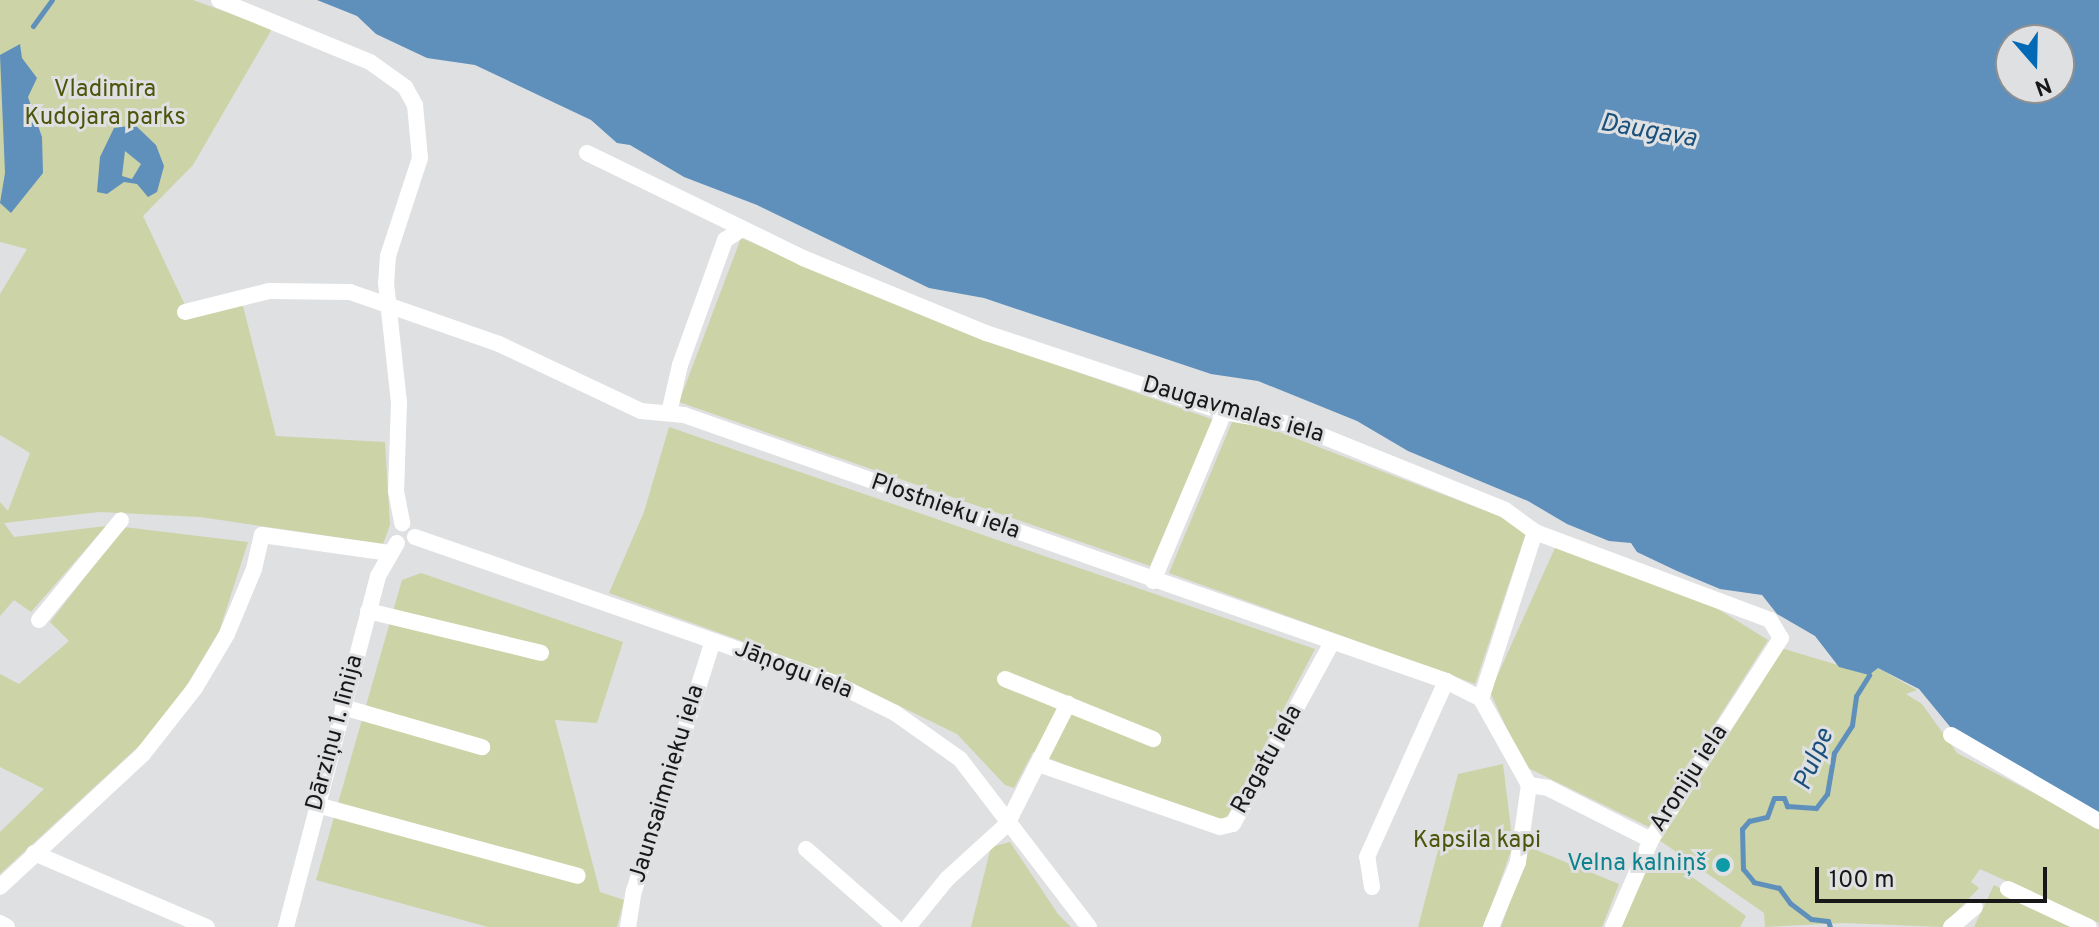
<!DOCTYPE html>
<meta charset="utf-8">
<style>
body{margin:0}
#map{position:relative;width:2099px;height:927px;overflow:hidden;background:#dfe0e2;font-family:Overpass,sans-serif}
div>[style]{position:absolute}
[style*='--x']{left:calc(var(--x)*1px);top:calc(var(--y)*1px);width:calc(var(--w)*1px);rotate:calc(var(--a)*1deg)}
.green>*{inset:0;background:#ccd3a7}
.water>*{inset:0;background:#5f8fbb}
.stream>*{height:5px;margin:-2.5px;padding:0 2.5px;transform-origin:2.5px;border-radius:2.5px;background:#5f8fbb}
.minor>*{height:16px;margin:-8px;padding:0 8px;transform-origin:8px;border-radius:8px;background:#fff}
.dots>*{width:22px;height:22px;translate:-50% -50%;box-sizing:border-box;border:4px solid #dfe0e2;border-radius:50%}
span{translate:-50% -50%;white-space:nowrap;text-align:center;line-height:1.15;-webkit-text-stroke:6px #dfe0e2;paint-order:stroke}
.park-label{font-size:24px;color:#4e550b}
.street-label{font-size:24px;color:#181819}
.culture-label{font-size:24px;color:#0d838f}
.right{translate:-100% -50%;text-align:right}
.water-label{font-size:26px;color:#1a507c;font-style:italic}
.north{position:absolute;left:1995px;top:24px;width:80px;height:80px;box-sizing:border-box;background:#dfe0e2;border:2px solid #8f9092;border-radius:50%;rotate:160deg;font-size:22px;font-weight:700;line-height:32px;text-align:center;color:#181819}
.north::after{content:'';display:block;margin:auto;width:28px;height:36px;background:#0169b5;clip-path:polygon(50% 0,100% 100%,50% 72%,0 100%)}
.scale{position:absolute;left:1815px;top:867px;width:232px;height:36px;box-sizing:border-box;border:4px solid #181819;border-top:0;padding-left:10px;font-size:24px;line-height:28px;white-space:nowrap;color:#181819;-webkit-text-stroke:6px #dfe0e2;paint-order:stroke}
</style>
<div id="map">
<div class="green">
<i style="clip-path:polygon(0 0,193px 0,272px 29px,193px 165px,143px 216px,185px 305px,243px 306px,276px 436px,385px 442px,390px 525px,383px 544px,200px 517px,99px 512px,4px 523px,14px 537px,106px 526px,31px 612px,14px 600px,0 616px,0 502px,8px 511px,30px 453px,0 435px,0 294px,27px 249px,0 242px)"></i>
<i style="clip-path:polygon(741px 238px,958px 330px,1214px 420px,1150px 566px,679px 402px)"></i>
<i style="clip-path:polygon(1232px 422px,1266px 427px,1528px 527px,1475px 684px,1169px 573px)"></i>
<i style="clip-path:polygon(669px 427px,1315px 649px,1228px 815px,1216px 825px,1033px 752px,1014px 788px,1005px 785px,957px 734px,836px 675px,609px 593px,644px 512px)"></i>
<i style="clip-path:polygon(124px 527px,248px 542px,219px 632px,180px 696px,141px 744px,0 874px,0 832px,44px 789px,0 767px,0 674px,19px 684px,69px 641px,50px 622px)"></i>
<i style="clip-path:polygon(1559px 539px,1678px 584px,1768px 640px,1649px 827px,1524px 766px,1490px 692px)"></i>
<i style="clip-path:polygon(421px 573px,623px 642px,597px 723px,555px 720px,600px 892px,624px 900px,617px 927px,488px 927px,316px 880px,402px 580px)"></i>
<i style="clip-path:polygon(1781px 648px,1868px 674px,1878px 668px,1917px 690px,1906px 694px,1922px 704px,1957px 753px,2099px 827px,2099px 923px,1980px 869px,1971px 882px,1979px 888px,1942px 927px,1845px 923px,1765px 927px,1764px 913px,1659px 840px)"></i>
<i style="clip-path:polygon(1503px 764px,1513px 845px,1484px 927px,1418px 927px,1458px 774px)"></i>
<i style="clip-path:polygon(1010px 842px,1058px 914px,1071px 927px,971px 927px,991px 847px)"></i>
<i style="clip-path:polygon(1529px 847px,1619px 884px,1602px 927px,1501px 927px)"></i>
<i style="clip-path:polygon(1659px 853px,1746px 916px,1740px 927px,1619px 927px,1651px 857px)"></i>
<i style="clip-path:polygon(1994px 885px,2074px 927px,1974px 927px)"></i>
</div>
<div class="water">
<i style="clip-path:polygon(evenodd,317px 0,2099px 0,2099px 816px,1956px 734px,1919px 689px,1878px 668px,1869px 675px,1839px 667px,1815px 636px,1777px 614px,1762px 595px,1720px 589px,1677px 571px,1637px 552px,1631px 543px,1609px 541px,1567px 524px,1528px 501px,1408px 451px,1357px 421px,1258px 381px,1211px 374px,984px 298px,929px 288px,757px 205px,684px 177px,630px 145px,617px 143px,591px 120px,475px 65px,427px 58px,376px 34px,357px 16px,317px 0,2011px 40px,2059px 40px,2059px 88px,2011px 88px,2011px 40px)"></i>
<i style="clip-path:polygon(20px 44px,22px 58px,37px 78px,28px 97px,42px 137px,43px 173px,11px 213px,0 203px,5px 173px,0 55px)"></i>
<i style="clip-path:polygon(evenodd,135px 125px,156px 145px,164px 166px,157px 192px,148px 197px,137px 184px,124px 182px,107px 194px,97px 192px,100px 157px,114px 128px,135px 125px,125px 151px,141px 164px,132px 179px,122px 176px,125px 151px)"></i>
</div>
<div class="stream">
<i style="--x:33;--y:26;--w:32;--a:-54"></i>
<i style="--x:1830;--y:927;--w:6;--a:-108"></i>
<i style="--x:1828;--y:921;--w:17;--a:-173"></i>
<i style="--x:1811;--y:919;--w:26;--a:-143"></i>
<i style="--x:1790;--y:903;--w:19;--a:-126"></i>
<i style="--x:1779;--y:888;--w:26;--a:-167"></i>
<i style="--x:1754;--y:882;--w:17;--a:-130"></i>
<i style="--x:1743;--y:869;--w:40;--a:-91.4"></i>
<i style="--x:1742;--y:829;--w:11;--a:-49"></i>
<i style="--x:1749;--y:821;--w:18;--a:-13"></i>
<i style="--x:1767;--y:817;--w:20;--a:-70"></i>
<i style="--x:1774;--y:798;--w:10;--a:0"></i>
<i style="--x:1784;--y:798;--w:9;--a:69"></i>
<i style="--x:1787;--y:806;--w:29;--a:4"></i>
<i style="--x:1816;--y:808;--w:18;--a:-52"></i>
<i style="--x:1827;--y:794;--w:42;--a:-80.3"></i>
<i style="--x:1834;--y:753;--w:33;--a:-57"></i>
<i style="--x:1852;--y:725;--w:29;--a:-82"></i>
<i style="--x:1856;--y:696;--w:25;--a:-58"></i>
</div>
<div class="minor">
<i style="--x:219;--y:0;--w:163;--a:22.3"></i>
<i style="--x:370;--y:62;--w:43;--a:35.5"></i>
<i style="--x:405;--y:87;--w:21;--a:61"></i>
<i style="--x:415;--y:105;--w:53;--a:84.6"></i>
<i style="--x:420;--y:158;--w:103;--a:108.1"></i>
<i style="--x:388;--y:256;--w:27;--a:94"></i>
<i style="--x:386;--y:283;--w:120;--a:83.8"></i>
<i style="--x:399;--y:402;--w:89;--a:91.9"></i>
<i style="--x:396;--y:491;--w:33;--a:79"></i>
<i style="--x:587;--y:153;--w:240;--a:25.9"></i>
<i style="--x:803;--y:258;--w:198;--a:22.3"></i>
<i style="--x:986;--y:333;--w:251;--a:18.4"></i>
<i style="--x:1224;--y:412;--w:72;--a:10.4"></i>
<i style="--x:1295;--y:425;--w:227;--a:22"></i>
<i style="--x:1505;--y:510;--w:37;--a:36"></i>
<i style="--x:1535;--y:532;--w:251;--a:20.5"></i>
<i style="--x:1770;--y:620;--w:21;--a:59"></i>
<i style="--x:1781;--y:638;--w:240;--a:122.8"></i>
<i style="--x:1651;--y:840;--w:95;--a:113.6"></i>
<i style="--x:185;--y:312;--w:87;--a:-14"></i>
<i style="--x:269;--y:291;--w:81;--a:0.7"></i>
<i style="--x:350;--y:292;--w:158;--a:19.2"></i>
<i style="--x:499;--y:344;--w:157;--a:25.3"></i>
<i style="--x:641;--y:411;--w:43;--a:5.3"></i>
<i style="--x:684;--y:415;--w:807;--a:19.24"></i>
<i style="--x:1446;--y:681;--w:39;--a:27"></i>
<i style="--x:1481;--y:699;--w:98;--a:60.8"></i>
<i style="--x:1529;--y:785;--w:19;--a:9"></i>
<i style="--x:1548;--y:788;--w:115;--a:26.8"></i>
<i style="--x:669;--y:413;--w:49;--a:-77.1"></i>
<i style="--x:680;--y:365;--w:133;--a:-70.2"></i>
<i style="--x:725;--y:240;--w:20;--a:-33"></i>
<i style="--x:415;--y:537;--w:446;--a:19.2"></i>
<i style="--x:836;--y:684;--w:66;--a:26.2"></i>
<i style="--x:895;--y:713;--w:80;--a:35.3"></i>
<i style="--x:960;--y:759;--w:212;--a:52.5"></i>
<i style="--x:1153;--y:581;--w:183;--a:-67.2"></i>
<i style="--x:368;--y:611;--w:178;--a:13.6"></i>
<i style="--x:39;--y:620;--w:129;--a:-50.6"></i>
<i style="--x:1005;--y:679;--w:160;--a:22.1"></i>
<i style="--x:1481;--y:699;--w:176;--a:-72.1"></i>
<i style="--x:343;--y:707;--w:145;--a:16.1"></i>
<i style="--x:1951;--y:735;--w:171;--a:30.2"></i>
<i style="--x:1041;--y:765;--w:189;--a:19.1"></i>
<i style="--x:1220;--y:827;--w:13;--a:-13"></i>
<i style="--x:1233;--y:824;--w:205;--a:-61.4"></i>
<i style="--x:317;--y:805;--w:270;--a:15.2"></i>
<i style="--x:806;--y:849;--w:118;--a:41.2"></i>
<i style="--x:34;--y:853;--w:188;--a:23.2"></i>
<i style="--x:0;--y:887;--w:195;--a:-42.9"></i>
<i style="--x:143;--y:754;--w:84;--a:-51.8"></i>
<i style="--x:195;--y:688;--w:63;--a:-59.3"></i>
<i style="--x:227;--y:634;--w:70;--a:-67.4"></i>
<i style="--x:254;--y:569;--w:35;--a:-77"></i>
<i style="--x:262;--y:535;--w:129;--a:8"></i>
<i style="--x:1372;--y:887;--w:30;--a:-99"></i>
<i style="--x:1367;--y:857;--w:193;--a:-65.8"></i>
<i style="--x:2008;--y:889;--w:89;--a:25.1"></i>
<i style="--x:0;--y:923;--w:8;--a:30"></i>
<i style="--x:286;--y:927;--w:363;--a:-75.3"></i>
<i style="--x:378;--y:576;--w:38;--a:-60"></i>
<i style="--x:628;--y:927;--w:36;--a:-81"></i>
<i style="--x:634;--y:891;--w:262;--a:-72.5"></i>
<i style="--x:908;--y:927;--w:62;--a:-50.9"></i>
<i style="--x:947;--y:879;--w:81;--a:-42.5"></i>
<i style="--x:1007;--y:824;--w:135;--a:-63.1"></i>
<i style="--x:1491;--y:927;--w:70;--a:-67.4"></i>
<i style="--x:1518;--y:862;--w:78;--a:-81.9"></i>
<i style="--x:1951;--y:927;--w:31;--a:-40"></i>
</div>
<div class="dots">
<i style="left:1723px;top:865px;background:#0f9aa8"></i>
</div>
<div class="park-label">
<span style="left:105px;top:105px">Vladimira<br>Kudojara parks</span>
<span style="left:1477px;top:842px">Kapsila kapi</span>
</div>
<div class="street-label">
<span style="left:1233px;top:411px;rotate:16deg">Daugavmalas iela</span>
<span style="left:945px;top:508px;rotate:19deg">Plostnieku iela</span>
<span style="left:793px;top:671px;rotate:21deg">Jāņogu iela</span>
<span style="left:336px;top:733px;rotate:-75deg">Dārziņu 1. līnija</span>
<span style="left:1268px;top:760px;rotate:-61deg">Ragatu iela</span>
<span style="left:1690px;top:779px;rotate:-57deg">Aroniju iela</span>
<span style="left:668px;top:784px;rotate:-73deg">Jaunsaimnieku iela</span>
</div>
<div class="culture-label">
<span class="right" style="left:1707px;top:865px">Velna kalniņš</span>
</div>
<div class="water-label">
<span style="left:1648px;top:132px;rotate:10deg">Daugava</span>
<span style="left:1815px;top:760px;rotate:-67deg">Pulpe</span>
</div>
<div class="north">N</div>
<div class="scale">100 m</div>
</div>
